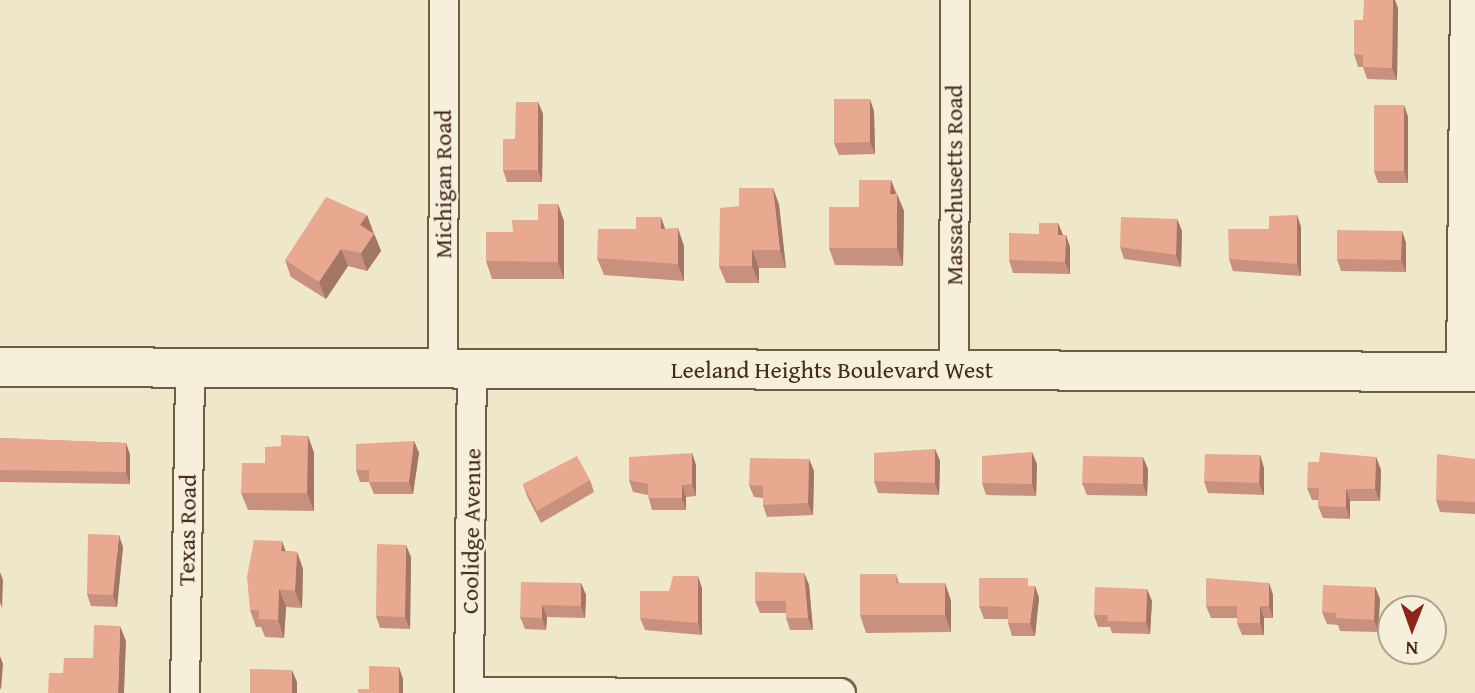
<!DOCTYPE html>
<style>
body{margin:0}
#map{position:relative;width:1475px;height:693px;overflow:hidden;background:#efe7c9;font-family:"Gentium Book Plus",serif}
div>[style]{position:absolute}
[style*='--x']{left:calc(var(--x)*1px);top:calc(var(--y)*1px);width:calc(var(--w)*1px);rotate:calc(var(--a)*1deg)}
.roads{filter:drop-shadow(2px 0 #705b45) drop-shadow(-2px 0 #705b45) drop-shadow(0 2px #705b45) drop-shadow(0 -2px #705b45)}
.minor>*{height:28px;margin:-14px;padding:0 14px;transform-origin:14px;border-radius:14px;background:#f5efdc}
.secondary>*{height:38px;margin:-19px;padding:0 19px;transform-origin:19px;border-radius:19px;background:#f5efdc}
.wall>*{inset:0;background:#c8917d}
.shaded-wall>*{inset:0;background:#a37666}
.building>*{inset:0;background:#e9a991}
span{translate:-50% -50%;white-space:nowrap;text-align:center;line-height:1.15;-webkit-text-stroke:5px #f5efdc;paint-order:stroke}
.street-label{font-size:24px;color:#452c19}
.north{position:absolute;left:1377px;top:595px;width:70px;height:70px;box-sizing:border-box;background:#f5efdc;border:2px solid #afa18e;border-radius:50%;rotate:181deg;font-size:19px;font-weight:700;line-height:28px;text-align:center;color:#452c19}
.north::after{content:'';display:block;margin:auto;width:24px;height:32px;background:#8f2418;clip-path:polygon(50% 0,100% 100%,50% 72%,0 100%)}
</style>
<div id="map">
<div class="roads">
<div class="minor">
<i style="--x:443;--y:368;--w:368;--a:-89.8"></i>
<i style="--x:954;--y:370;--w:370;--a:-89.8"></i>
<i style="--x:1461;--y:372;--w:372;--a:-89.4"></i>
<i style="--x:469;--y:692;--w:372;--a:0.2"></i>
<i style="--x:185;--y:693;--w:326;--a:-89.1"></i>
<i style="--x:469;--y:693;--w:325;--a:-89.5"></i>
</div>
<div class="secondary">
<i style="--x:0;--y:367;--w:1475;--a:0.19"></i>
</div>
</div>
<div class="wall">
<i style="clip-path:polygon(1398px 8px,1397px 80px,1367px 79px,1363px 67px,1358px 67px,1354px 54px,1363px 20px)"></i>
<i style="clip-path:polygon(538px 102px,543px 114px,542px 182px,507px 182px,503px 170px,515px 139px)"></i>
<i style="clip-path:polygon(1404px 105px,1408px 117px,1408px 183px,1378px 183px,1374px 171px)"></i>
<i style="clip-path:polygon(874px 111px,875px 154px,839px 155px,834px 143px)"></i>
<i style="clip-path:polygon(891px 180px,904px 211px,903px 266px,835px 265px,829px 248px,859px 207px)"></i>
<i style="clip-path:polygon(773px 188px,779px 205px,786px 268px,759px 268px,759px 283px,726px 283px,719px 266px,739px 206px)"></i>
<i style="clip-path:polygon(367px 215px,381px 251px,367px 271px,348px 266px,326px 299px,291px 277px,285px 260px)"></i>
<i style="clip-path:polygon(1297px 215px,1301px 227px,1301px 276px,1233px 271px,1229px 259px,1269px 229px)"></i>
<i style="clip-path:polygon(1177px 219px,1182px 231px,1181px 267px,1124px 259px,1120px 247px)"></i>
<i style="clip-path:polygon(564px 221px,564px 279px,492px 279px,486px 261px,513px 232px)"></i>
<i style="clip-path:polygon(1058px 223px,1063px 235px,1066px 235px,1070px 247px,1070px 274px,1013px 273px,1009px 260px,1039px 234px)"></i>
<i style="clip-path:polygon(665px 229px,684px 246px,684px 281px,604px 275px,597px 258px)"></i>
<i style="clip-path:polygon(1402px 231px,1406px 243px,1406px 272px,1341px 271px,1337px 259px)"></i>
<i style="clip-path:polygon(308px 436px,314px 453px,314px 511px,248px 510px,241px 493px,265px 463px,281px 446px)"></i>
<i style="clip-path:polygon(0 438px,126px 443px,130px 455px,130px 484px,0 482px)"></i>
<i style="clip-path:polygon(414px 441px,419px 453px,413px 494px,374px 494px,369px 482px,360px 482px,356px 470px)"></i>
<i style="clip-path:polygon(935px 449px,940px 461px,939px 495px,878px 493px,874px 481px)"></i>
<i style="clip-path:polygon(692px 453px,696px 465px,696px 496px,686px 497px,686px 510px,652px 510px,648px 495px,633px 492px,629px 480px)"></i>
<i style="clip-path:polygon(1260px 455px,1264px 468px,1264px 495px,1208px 493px,1204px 481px)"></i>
<i style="clip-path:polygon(1376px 457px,1381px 470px,1380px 501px,1350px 501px,1350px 519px,1323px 518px,1318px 506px,1318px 500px,1312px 500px,1307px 488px,1319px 462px)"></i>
<i style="clip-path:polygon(809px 459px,814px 471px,813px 515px,767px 517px,763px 505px,763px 498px,754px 497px,749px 485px)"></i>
<i style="clip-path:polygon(1475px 459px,1475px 514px,1440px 512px,1436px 500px)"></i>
<i style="clip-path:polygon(1037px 464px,1036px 496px,986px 495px,982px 483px)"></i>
<i style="clip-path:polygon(1148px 469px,1147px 496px,1087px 495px,1082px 483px)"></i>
<i style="clip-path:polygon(590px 480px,594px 492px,541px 523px,527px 496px,523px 484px)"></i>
<i style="clip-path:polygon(123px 547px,117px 607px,91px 606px,87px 594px)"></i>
<i style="clip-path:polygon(286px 551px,297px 552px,303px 569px,302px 608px,286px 607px,284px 638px,265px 637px,261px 627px,256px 627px,250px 610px)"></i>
<i style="clip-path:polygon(411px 557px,410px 629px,380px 628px,376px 616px)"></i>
<i style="clip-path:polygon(804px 573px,809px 585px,813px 630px,790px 630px,786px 618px,786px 613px,760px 613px,755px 601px)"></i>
<i style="clip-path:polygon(896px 574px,899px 583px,945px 583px,951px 601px,951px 632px,866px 633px,860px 615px)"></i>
<i style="clip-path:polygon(581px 583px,586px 595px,585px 618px,547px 617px,546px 630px,525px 629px,520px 617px)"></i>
<i style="clip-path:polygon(1269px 583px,1273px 595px,1273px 618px,1264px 618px,1264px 635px,1242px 635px,1237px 623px,1237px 618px,1211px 618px,1206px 606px)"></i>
<i style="clip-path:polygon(1031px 586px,1035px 586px,1039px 598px,1035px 636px,1012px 636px,1008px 623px,1008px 619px,984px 619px,979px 606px)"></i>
<i style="clip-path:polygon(1375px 587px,1380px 599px,1378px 632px,1340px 631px,1338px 625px,1327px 624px,1322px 612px)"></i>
<i style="clip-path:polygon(702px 588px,702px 635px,645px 630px,640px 618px,669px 591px)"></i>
<i style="clip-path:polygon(1147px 589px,1152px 601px,1150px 634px,1112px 633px,1110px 627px,1098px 627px,1094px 615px)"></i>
</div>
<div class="shaded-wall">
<i style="clip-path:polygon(1393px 0,1395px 0,1398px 8px,1397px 80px,1392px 68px)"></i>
<i style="clip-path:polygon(870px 99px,874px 111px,875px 154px,870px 142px)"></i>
<i style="clip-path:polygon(538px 102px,543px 114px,542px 182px,538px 170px)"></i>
<i style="clip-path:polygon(1404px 105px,1408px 117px,1408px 183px,1404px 171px)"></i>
<i style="clip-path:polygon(891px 180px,897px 198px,890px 194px)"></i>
<i style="clip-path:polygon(773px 188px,779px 205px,786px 268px,780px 250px)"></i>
<i style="clip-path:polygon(897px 194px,904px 211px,903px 266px,897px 248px)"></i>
<i style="clip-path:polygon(558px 204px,564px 221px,564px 279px,558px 262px)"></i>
<i style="clip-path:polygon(367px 215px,373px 233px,360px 225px)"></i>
<i style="clip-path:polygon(1297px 215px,1301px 227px,1301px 276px,1297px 264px)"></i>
<i style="clip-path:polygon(661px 217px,667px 234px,661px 229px)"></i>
<i style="clip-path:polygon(1177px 219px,1182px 231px,1181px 267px,1176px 255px)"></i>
<i style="clip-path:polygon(1058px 223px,1063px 235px,1058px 235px)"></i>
<i style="clip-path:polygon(678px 228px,684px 246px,684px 281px,678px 264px)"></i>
<i style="clip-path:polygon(1402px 231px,1406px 243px,1406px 272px,1401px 260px)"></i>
<i style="clip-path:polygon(374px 234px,381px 251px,367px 271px,361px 253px)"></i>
<i style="clip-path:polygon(1066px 235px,1070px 247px,1070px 274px,1065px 262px)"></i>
<i style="clip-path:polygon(341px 249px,348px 266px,326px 299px,319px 282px)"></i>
<i style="clip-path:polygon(752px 250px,759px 268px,759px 283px,752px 266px)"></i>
<i style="clip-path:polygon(308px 436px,314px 453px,314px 511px,307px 493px)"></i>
<i style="clip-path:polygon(414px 441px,419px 453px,413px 494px,409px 482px)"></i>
<i style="clip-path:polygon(126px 443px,130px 455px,130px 484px,126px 472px)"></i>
<i style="clip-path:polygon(935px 449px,940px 461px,939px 495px,935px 483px)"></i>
<i style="clip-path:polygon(1032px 452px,1037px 464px,1036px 496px,1032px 484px)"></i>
<i style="clip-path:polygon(692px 453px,696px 465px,696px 496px,692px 484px)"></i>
<i style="clip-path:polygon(1260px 455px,1264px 468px,1264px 495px,1259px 483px)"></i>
<i style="clip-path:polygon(1143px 457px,1148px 469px,1147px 496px,1143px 484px)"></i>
<i style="clip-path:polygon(1376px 457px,1381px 470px,1380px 501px,1375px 489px)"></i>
<i style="clip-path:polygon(809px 459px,814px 471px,813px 515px,808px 503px)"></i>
<i style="clip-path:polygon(682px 485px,686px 497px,686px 510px,682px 498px)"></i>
<i style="clip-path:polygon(1346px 489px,1350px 501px,1350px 519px,1346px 507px)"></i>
<i style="clip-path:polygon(119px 535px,123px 547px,117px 607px,113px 595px)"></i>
<i style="clip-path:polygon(282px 541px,288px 558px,281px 551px)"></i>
<i style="clip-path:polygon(406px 545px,411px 557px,410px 629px,405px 617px)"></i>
<i style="clip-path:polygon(297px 552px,303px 569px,302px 608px,295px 591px)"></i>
<i style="clip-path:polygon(0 572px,3px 580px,2px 608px,0 602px)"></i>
<i style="clip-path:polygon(804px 573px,809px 585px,813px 630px,808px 618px)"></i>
<i style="clip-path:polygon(698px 576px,702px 588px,702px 635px,698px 623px)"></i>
<i style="clip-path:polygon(581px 583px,586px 595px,585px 618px,581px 606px)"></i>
<i style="clip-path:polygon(945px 583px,951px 601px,951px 632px,945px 615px)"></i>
<i style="clip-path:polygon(1269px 583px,1273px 595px,1273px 618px,1269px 606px)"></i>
<i style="clip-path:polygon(1035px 586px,1039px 598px,1035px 636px,1030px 623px)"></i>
<i style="clip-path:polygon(1375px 587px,1380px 599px,1378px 632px,1374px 620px)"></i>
<i style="clip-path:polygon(279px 589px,286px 607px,284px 638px,278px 620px)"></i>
<i style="clip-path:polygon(1147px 589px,1152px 601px,1150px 634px,1146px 622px)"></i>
<i style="clip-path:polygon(542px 605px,547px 617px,546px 630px,542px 618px)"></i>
<i style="clip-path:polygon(1260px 606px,1264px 618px,1264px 635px,1260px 623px)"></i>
<i style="clip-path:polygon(120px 626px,126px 641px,124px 693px,118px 693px)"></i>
<i style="clip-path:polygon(0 656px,3px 664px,1px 690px,0 687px)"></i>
<i style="clip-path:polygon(399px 667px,403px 679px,403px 693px,399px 693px)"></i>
<i style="clip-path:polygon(292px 670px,297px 682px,297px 693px,292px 693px)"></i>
</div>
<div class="building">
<i style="clip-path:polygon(1364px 0,1393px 0,1392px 68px,1363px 67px,1363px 55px,1354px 54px,1354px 20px,1363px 20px)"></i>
<i style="clip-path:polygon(834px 99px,870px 99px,870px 142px,834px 143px)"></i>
<i style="clip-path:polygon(516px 102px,538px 102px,538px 170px,503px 170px,503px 139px,515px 139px)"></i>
<i style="clip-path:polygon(1374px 105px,1404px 105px,1404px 171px,1374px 171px)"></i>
<i style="clip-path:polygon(859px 180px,891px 180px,890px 194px,897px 194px,897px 248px,829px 248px,829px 207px,859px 207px)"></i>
<i style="clip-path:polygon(739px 188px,773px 188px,780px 250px,752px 250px,752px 266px,719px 266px,720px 208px,739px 206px)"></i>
<i style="clip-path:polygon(326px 197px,367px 215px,360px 225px,374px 234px,361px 253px,341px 249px,319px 282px,285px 260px)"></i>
<i style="clip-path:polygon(538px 204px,558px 204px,558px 262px,486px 261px,486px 232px,513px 232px,512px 220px,538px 220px)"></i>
<i style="clip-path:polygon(1297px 215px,1297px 264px,1229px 259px,1228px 229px,1269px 229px,1269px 216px)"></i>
<i style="clip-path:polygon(636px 217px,661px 217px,661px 229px,678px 228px,678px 264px,597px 258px,598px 229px,636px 229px)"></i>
<i style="clip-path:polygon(1121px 217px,1177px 219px,1176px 255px,1120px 247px)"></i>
<i style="clip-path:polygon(1039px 223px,1058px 223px,1058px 235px,1066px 235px,1065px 262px,1009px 260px,1009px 233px,1039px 234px)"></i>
<i style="clip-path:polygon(1337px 230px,1402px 231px,1401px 260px,1337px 259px)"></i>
<i style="clip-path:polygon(281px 435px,308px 436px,307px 493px,241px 493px,242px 463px,265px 463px,265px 447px,281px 446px)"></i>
<i style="clip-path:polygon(0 438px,126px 443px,126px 472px,0 470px)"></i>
<i style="clip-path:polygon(414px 441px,409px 482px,369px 482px,369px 470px,356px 470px,356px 444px)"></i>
<i style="clip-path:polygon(935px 449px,935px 483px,874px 481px,874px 453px)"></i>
<i style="clip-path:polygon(1032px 452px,1032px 484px,982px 483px,982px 456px)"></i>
<i style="clip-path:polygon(1320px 452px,1376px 457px,1375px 489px,1346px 489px,1346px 507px,1318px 506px,1319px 488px,1307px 488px,1308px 462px,1319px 462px)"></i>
<i style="clip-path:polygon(692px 453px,692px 484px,682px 485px,682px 498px,648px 498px,648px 484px,629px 480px,629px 457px)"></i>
<i style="clip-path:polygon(1205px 454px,1260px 455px,1259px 483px,1204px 481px)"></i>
<i style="clip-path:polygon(1437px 454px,1475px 459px,1475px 502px,1436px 500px)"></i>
<i style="clip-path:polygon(577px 456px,590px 480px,537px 511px,523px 484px)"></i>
<i style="clip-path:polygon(1083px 456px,1143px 457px,1143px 484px,1082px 483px)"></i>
<i style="clip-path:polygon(750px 458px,809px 459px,808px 503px,763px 505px,763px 486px,749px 485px)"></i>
<i style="clip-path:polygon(88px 534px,119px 535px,113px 595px,87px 594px)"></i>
<i style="clip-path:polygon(254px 540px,282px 541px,281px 551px,297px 552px,295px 591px,279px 589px,278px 620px,259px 619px,259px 610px,250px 610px,247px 577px)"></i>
<i style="clip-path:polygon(377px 544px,406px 545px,405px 617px,376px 616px)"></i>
<i style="clip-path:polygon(755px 572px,804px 573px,808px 618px,786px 618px,786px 601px,755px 601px)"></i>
<i style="clip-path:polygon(860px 574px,896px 574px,896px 583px,945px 583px,945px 615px,860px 615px)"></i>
<i style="clip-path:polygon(673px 576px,698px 576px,698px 623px,640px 618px,640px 591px,669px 591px)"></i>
<i style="clip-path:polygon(979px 578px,1028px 578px,1028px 586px,1035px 586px,1030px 623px,1008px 623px,1008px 607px,979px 606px)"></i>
<i style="clip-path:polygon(1206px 578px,1269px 583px,1269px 606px,1260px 606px,1260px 623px,1237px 623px,1237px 606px,1206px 606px)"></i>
<i style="clip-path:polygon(521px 582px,581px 583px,581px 606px,542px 605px,542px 618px,520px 617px)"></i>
<i style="clip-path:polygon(1323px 585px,1375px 587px,1374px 620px,1336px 618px,1336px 613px,1322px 612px)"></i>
<i style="clip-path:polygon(1095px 587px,1147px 589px,1146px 622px,1107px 621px,1108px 615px,1094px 615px)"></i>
<i style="clip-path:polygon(94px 625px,120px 626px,118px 693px,48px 693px,49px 673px,63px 673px,64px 658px,93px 658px)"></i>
<i style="clip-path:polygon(369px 666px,399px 667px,399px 693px,358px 693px,358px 689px,369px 689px)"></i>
<i style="clip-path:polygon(250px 669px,292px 670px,292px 693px,250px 693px)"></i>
</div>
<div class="street-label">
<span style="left:443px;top:184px;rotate:-90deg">Michigan Road</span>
<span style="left:954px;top:185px;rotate:-90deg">Massachusetts Road</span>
<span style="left:832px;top:370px">Leeland Heights Boulevard West</span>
<span style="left:187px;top:530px;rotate:-89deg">Texas Road</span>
<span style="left:471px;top:531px;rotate:-89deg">Coolidge Avenue</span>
</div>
<div class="north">N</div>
</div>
